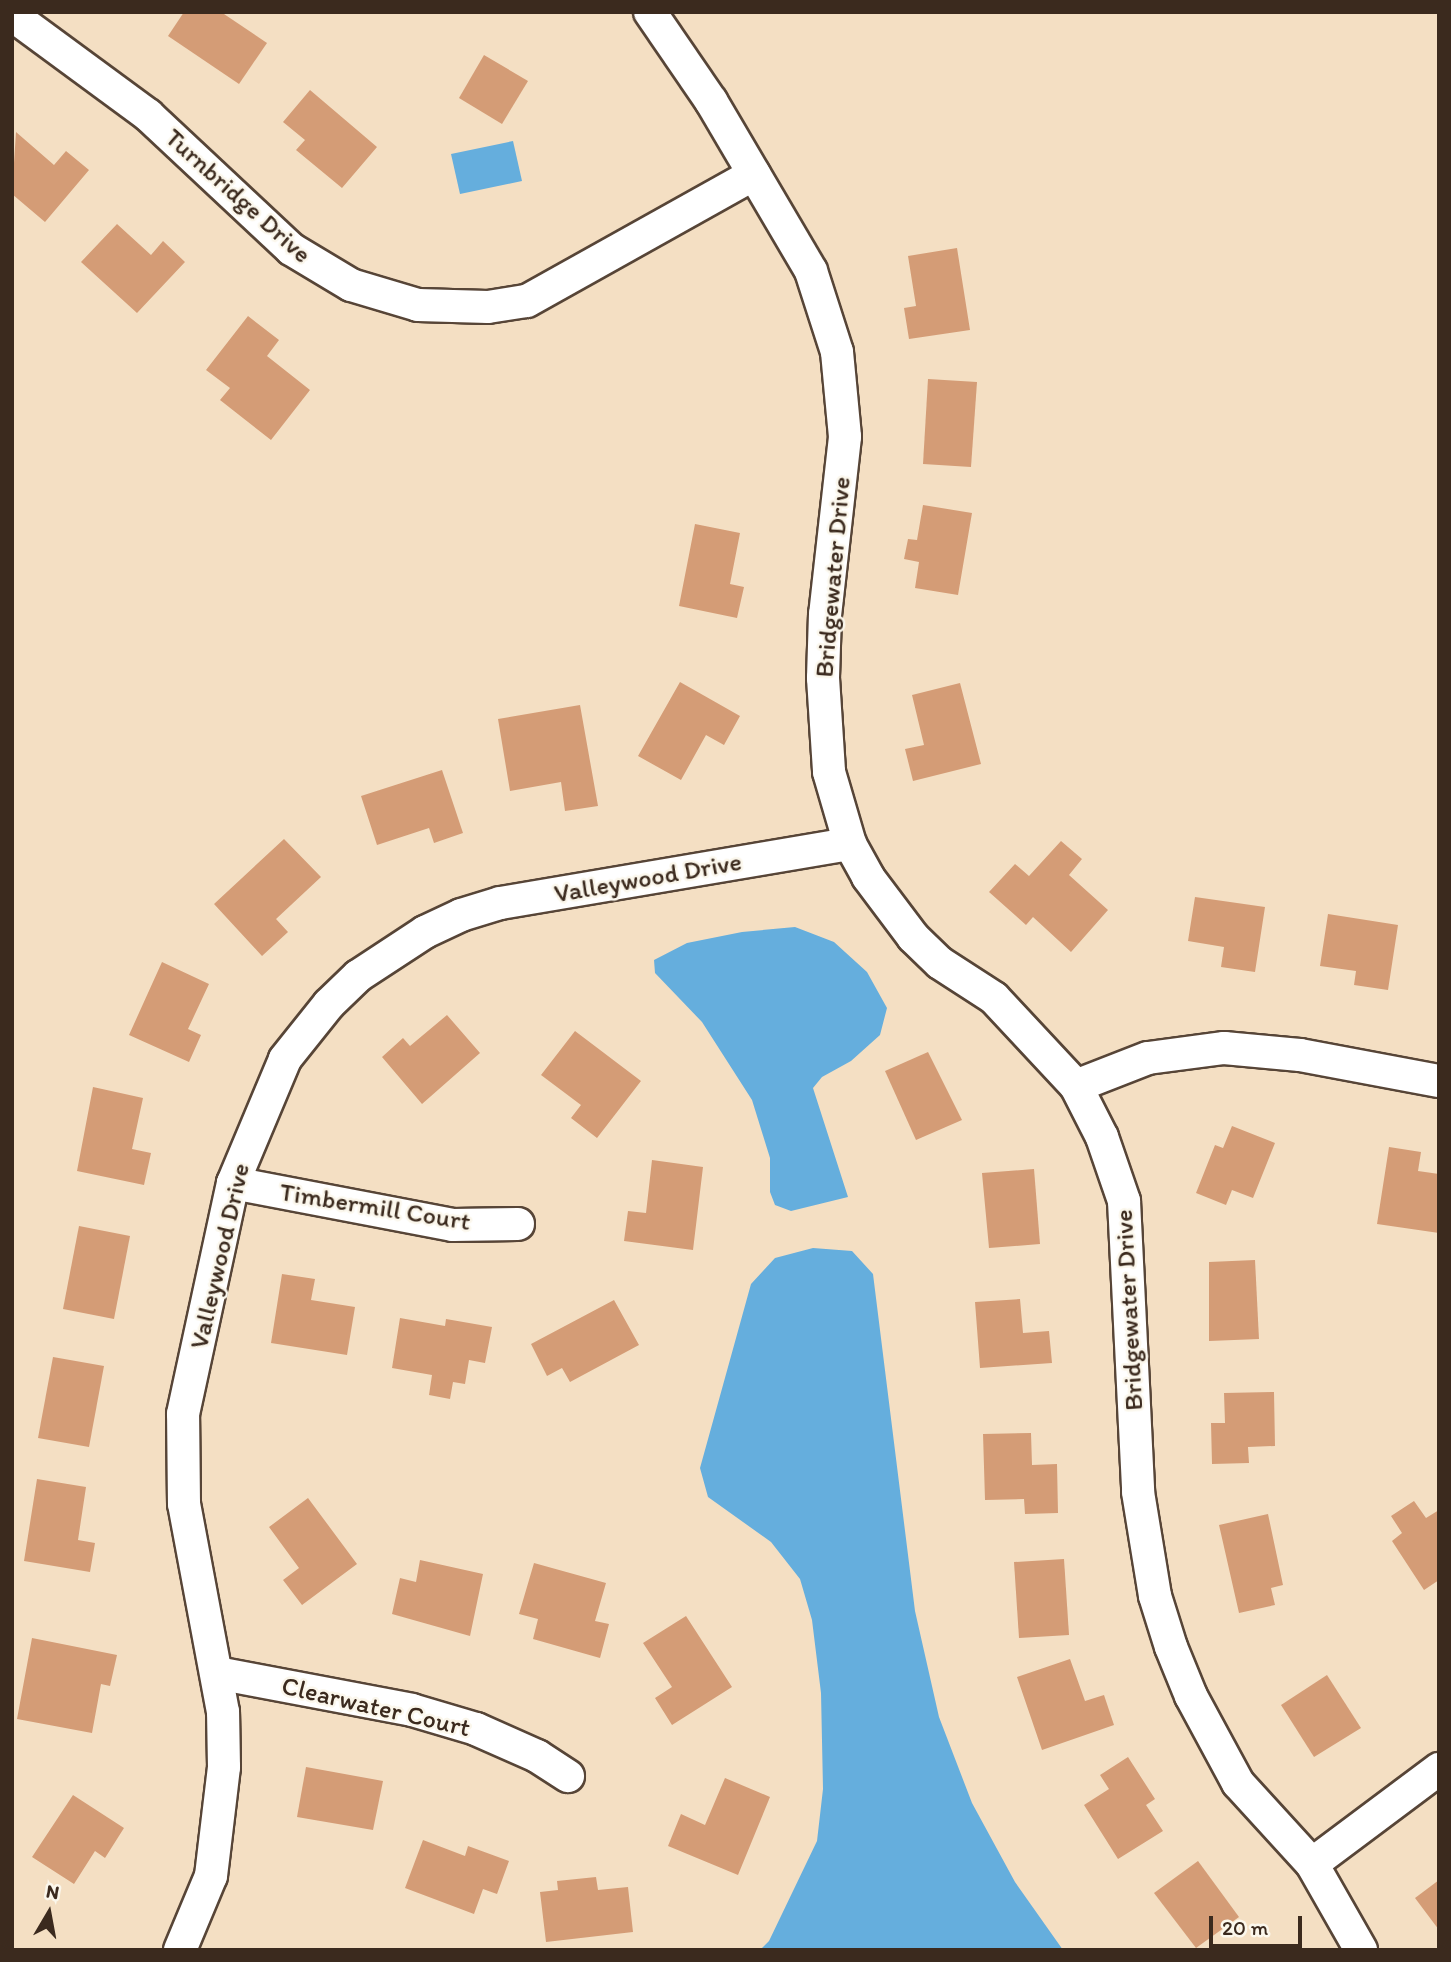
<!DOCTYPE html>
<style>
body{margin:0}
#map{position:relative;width:1451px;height:1962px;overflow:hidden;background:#f4dfc3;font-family:Itim,sans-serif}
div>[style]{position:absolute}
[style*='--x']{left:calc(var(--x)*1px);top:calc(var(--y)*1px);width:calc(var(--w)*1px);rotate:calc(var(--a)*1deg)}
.water>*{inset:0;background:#65aedd}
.building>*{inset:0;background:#d49c76}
.roads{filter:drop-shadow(2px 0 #574537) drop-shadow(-2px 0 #574537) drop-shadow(0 2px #574537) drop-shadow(0 -2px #574537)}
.street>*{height:32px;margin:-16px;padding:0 16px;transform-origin:16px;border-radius:16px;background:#fff}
span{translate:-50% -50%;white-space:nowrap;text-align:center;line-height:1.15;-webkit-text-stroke:5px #fbf7ec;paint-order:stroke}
.street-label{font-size:26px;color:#3b2a1e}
.frame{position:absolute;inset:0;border:14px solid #3b2a1e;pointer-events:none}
.north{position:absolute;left:14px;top:1878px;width:70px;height:70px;-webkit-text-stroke:5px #fbf7ec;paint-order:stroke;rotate:10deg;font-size:19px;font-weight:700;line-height:28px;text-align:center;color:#3b2a1e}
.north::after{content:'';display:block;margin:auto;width:24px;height:32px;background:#3b2a1e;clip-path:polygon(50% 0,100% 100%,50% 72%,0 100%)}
.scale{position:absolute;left:1209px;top:1916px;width:93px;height:32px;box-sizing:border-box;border:4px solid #3b2a1e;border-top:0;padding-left:9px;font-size:21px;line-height:24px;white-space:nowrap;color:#3b2a1e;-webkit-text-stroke:5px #fbf7ec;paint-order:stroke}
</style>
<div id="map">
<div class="water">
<i style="clip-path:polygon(513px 141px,522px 181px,460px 194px,451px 154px)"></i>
<i style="clip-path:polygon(795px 927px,834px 942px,867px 972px,887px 1008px,880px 1035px,851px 1061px,822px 1077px,813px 1088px,848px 1197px,791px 1211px,775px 1205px,770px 1192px,770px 1158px,752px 1100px,702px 1022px,655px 973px,654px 960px,687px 943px,742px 932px)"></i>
<i style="clip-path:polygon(813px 1248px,852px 1251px,873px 1274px,915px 1611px,939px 1717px,972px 1803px,1015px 1882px,1063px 1950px,760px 1950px,769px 1941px,817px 1841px,823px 1789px,821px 1693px,812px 1620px,800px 1579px,771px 1542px,708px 1497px,700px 1468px,751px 1284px,775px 1258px)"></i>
</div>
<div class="building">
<i style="clip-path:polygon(184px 12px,221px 12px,267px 43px,239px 84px,168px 36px)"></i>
<i style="clip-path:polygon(484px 55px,528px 81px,502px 124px,459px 98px)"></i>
<i style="clip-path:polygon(310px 90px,377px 147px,342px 188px,296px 150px,305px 140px,283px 122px)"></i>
<i style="clip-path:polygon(16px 132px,54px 165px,66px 151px,89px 170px,45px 222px,12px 194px)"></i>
<i style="clip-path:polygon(117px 224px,151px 255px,163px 241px,185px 262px,137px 313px,81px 262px)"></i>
<i style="clip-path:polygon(957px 248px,970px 330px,909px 339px,904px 308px,916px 306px,908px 256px)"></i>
<i style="clip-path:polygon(248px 316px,279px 340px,267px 356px,310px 390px,271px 440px,220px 400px,230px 388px,206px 370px)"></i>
<i style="clip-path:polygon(928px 379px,977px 382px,971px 467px,923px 464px)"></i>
<i style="clip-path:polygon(923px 505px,972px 513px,958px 595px,915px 588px,919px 562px,904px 559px,908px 539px,917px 540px)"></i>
<i style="clip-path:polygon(695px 524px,740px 533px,730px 584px,744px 587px,737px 618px,679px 606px)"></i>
<i style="clip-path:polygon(680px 682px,740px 716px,724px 745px,706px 735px,681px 780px,638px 756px)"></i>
<i style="clip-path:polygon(960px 683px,981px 764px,913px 781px,905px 749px,924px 745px,912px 695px)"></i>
<i style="clip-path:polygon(580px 705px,598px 806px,565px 811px,561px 782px,510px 791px,498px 719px)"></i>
<i style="clip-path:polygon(442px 770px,463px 833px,434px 843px,429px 828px,377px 845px,361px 796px)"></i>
<i style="clip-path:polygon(284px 839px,321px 877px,276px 919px,288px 932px,262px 956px,214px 904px)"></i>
<i style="clip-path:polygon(1061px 841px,1082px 859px,1069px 875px,1108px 910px,1071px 952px,1033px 917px,1026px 925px,989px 892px,1015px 864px,1029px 876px)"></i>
<i style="clip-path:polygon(1195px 897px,1265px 907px,1255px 972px,1221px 967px,1224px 947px,1188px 941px)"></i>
<i style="clip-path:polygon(1328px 914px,1398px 925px,1388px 990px,1354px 985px,1356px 971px,1320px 966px)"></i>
<i style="clip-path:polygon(162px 962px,209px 984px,188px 1029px,201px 1035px,189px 1062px,129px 1035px)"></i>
<i style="clip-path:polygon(447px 1015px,480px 1053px,422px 1104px,382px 1057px,403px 1038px,410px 1046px)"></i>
<i style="clip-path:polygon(575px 1031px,641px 1081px,597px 1138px,571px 1118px,581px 1105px,541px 1075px)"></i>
<i style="clip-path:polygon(928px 1052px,962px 1120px,916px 1140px,885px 1071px)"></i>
<i style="clip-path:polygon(93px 1087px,143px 1098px,132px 1149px,151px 1153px,144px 1185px,77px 1171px)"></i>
<i style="clip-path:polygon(1232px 1126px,1275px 1143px,1253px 1198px,1232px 1190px,1226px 1205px,1196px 1193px,1215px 1145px,1223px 1148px)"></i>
<i style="clip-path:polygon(1389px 1147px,1421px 1152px,1418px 1171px,1439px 1174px,1439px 1233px,1377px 1224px)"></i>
<i style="clip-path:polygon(652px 1160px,703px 1167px,693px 1250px,624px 1241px,628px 1211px,646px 1213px)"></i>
<i style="clip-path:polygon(1034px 1169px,1040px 1244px,989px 1248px,982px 1173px)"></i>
<i style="clip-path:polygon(79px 1226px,130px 1236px,114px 1319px,63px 1309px)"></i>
<i style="clip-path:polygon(1255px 1260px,1259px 1339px,1209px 1341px,1209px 1262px)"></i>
<i style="clip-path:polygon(282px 1274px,315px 1279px,311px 1300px,355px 1307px,347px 1355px,271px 1343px)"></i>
<i style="clip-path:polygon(1020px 1299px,1023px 1333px,1049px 1331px,1052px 1363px,980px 1368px,975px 1302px)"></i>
<i style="clip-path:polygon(614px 1300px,639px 1345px,570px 1382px,562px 1368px,547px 1376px,531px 1344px)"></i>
<i style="clip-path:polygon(400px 1318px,445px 1326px,446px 1319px,492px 1327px,485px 1363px,469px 1360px,465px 1384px,453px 1382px,450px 1399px,429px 1395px,432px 1375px,392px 1368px)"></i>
<i style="clip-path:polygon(53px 1357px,104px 1366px,89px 1447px,38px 1438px)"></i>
<i style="clip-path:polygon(1274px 1392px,1275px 1446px,1248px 1447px,1249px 1463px,1212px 1464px,1211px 1423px,1225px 1423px,1224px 1393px)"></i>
<i style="clip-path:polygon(1031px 1433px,1032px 1465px,1057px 1464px,1058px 1513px,1025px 1514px,1024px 1499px,985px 1500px,983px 1434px)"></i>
<i style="clip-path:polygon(37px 1479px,86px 1487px,78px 1540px,95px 1543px,90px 1572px,24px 1561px)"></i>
<i style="clip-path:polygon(308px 1498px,357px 1564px,302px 1605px,283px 1580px,299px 1568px,269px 1527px)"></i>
<i style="clip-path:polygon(1414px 1501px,1426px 1518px,1439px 1510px,1439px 1580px,1424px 1590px,1392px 1541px,1402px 1533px,1391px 1516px)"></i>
<i style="clip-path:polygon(1268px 1514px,1283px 1585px,1271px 1588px,1275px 1605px,1239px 1613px,1219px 1525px)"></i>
<i style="clip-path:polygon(1064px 1559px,1069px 1635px,1019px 1638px,1014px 1562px)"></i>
<i style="clip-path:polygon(420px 1560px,483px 1574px,470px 1636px,392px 1614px,400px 1578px,416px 1582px)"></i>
<i style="clip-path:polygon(534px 1563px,606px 1583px,595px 1621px,609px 1624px,600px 1658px,533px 1639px,538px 1619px,519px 1614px)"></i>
<i style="clip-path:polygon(686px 1616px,732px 1687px,672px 1725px,655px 1698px,672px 1687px,643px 1643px)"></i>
<i style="clip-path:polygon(32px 1638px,117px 1655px,110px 1686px,101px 1684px,92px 1733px,17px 1719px)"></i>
<i style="clip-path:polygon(1070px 1659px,1085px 1701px,1104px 1695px,1114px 1725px,1042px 1750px,1017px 1677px)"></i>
<i style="clip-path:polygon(1327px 1675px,1361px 1728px,1314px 1757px,1281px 1705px)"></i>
<i style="clip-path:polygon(1128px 1757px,1155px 1799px,1146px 1805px,1163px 1831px,1118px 1859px,1084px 1805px,1109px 1789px,1100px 1775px)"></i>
<i style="clip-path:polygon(306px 1767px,383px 1781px,373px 1830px,297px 1817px)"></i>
<i style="clip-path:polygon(725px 1778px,770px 1797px,738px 1875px,668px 1846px,681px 1814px,705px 1825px)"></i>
<i style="clip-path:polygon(73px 1795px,124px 1828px,105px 1858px,95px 1851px,74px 1884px,32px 1857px)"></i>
<i style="clip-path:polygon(423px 1840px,465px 1856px,468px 1846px,509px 1861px,497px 1894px,483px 1889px,474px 1914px,405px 1888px)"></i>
<i style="clip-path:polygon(1198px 1861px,1239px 1917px,1196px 1948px,1154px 1893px)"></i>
<i style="clip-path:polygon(596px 1877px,598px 1890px,628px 1887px,633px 1932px,546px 1942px,540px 1892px,558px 1890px,557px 1881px)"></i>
<i style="clip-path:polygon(1439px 1880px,1439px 1930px,1415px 1898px)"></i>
</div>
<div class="roads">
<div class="street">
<i style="--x:650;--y:12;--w:108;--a:55.6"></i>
<i style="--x:711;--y:101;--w:197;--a:59.5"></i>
<i style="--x:811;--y:271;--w:85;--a:72.2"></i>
<i style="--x:837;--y:352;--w:85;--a:84.6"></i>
<i style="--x:845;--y:437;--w:178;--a:96.4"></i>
<i style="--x:825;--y:614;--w:64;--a:91.8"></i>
<i style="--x:823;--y:678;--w:94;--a:86.3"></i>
<i style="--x:829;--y:772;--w:75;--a:73.7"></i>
<i style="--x:850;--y:844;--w:38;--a:61"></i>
<i style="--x:868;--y:877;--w:75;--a:53.1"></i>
<i style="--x:913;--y:937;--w:37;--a:44"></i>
<i style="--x:940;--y:963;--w:64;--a:32.9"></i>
<i style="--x:994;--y:998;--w:120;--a:47"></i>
<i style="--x:1076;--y:1086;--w:57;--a:63"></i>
<i style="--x:1102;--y:1137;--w:68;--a:71"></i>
<i style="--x:1124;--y:1201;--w:291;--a:87.2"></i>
<i style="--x:1138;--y:1492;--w:105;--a:80.7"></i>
<i style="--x:1155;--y:1596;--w:53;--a:72.6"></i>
<i style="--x:1171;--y:1647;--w:53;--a:67.8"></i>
<i style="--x:1191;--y:1696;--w:99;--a:61.6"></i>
<i style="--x:1238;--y:1783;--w:110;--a:47.6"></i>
<i style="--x:1312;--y:1864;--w:99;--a:60.3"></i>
<i style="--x:12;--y:15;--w:169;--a:36.3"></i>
<i style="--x:148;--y:115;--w:196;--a:43.1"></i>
<i style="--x:291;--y:249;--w:70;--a:31"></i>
<i style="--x:351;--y:285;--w:70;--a:16.6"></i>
<i style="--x:418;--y:305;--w:70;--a:1.6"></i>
<i style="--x:488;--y:307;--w:39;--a:-9"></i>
<i style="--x:527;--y:301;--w:260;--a:-29.2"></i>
<i style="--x:1076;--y:1086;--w:77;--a:-21.3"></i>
<i style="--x:1148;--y:1058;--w:77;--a:-7.5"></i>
<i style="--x:1224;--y:1048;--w:76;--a:5.3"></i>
<i style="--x:1300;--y:1055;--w:141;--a:10.6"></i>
<i style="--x:233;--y:1183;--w:224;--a:10.8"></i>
<i style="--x:453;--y:1225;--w:65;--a:-0.9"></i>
<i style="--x:217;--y:1673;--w:198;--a:10.7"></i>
<i style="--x:412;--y:1710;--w:67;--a:16.5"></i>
<i style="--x:476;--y:1729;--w:67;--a:23.9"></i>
<i style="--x:537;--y:1756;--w:37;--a:33"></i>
<i style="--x:1312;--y:1864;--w:159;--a:-36.8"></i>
<i style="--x:180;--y:1950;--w:80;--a:-67.3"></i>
<i style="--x:211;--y:1876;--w:110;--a:-83.2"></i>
<i style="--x:224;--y:1767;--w:55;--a:-91"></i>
<i style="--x:223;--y:1712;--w:212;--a:-100.6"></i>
<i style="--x:184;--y:1504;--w:90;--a:-90.6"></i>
<i style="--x:183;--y:1414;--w:236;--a:-77.8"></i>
<i style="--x:233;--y:1183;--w:134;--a:-67.2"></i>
<i style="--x:285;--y:1059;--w:70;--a:-51.3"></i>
<i style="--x:329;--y:1004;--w:40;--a:-44"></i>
<i style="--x:358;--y:976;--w:80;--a:-33.3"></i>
<i style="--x:425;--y:932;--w:40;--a:-25"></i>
<i style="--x:461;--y:915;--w:41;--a:-17.1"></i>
<i style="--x:500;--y:903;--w:355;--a:-9.6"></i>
</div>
</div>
<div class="street-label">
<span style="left:238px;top:196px;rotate:42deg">Turnbridge Drive</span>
<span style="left:833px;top:577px;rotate:-85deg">Bridgewater Drive</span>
<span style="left:648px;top:878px;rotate:-10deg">Valleywood Drive</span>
<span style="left:375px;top:1207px;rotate:9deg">Timbermill Court</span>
<span style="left:220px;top:1256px;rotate:-77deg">Valleywood Drive</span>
<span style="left:1129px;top:1310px;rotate:-93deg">Bridgewater Drive</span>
<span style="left:376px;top:1707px;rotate:13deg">Clearwater Court</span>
</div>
<div class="frame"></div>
<div class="north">N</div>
<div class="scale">20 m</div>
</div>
